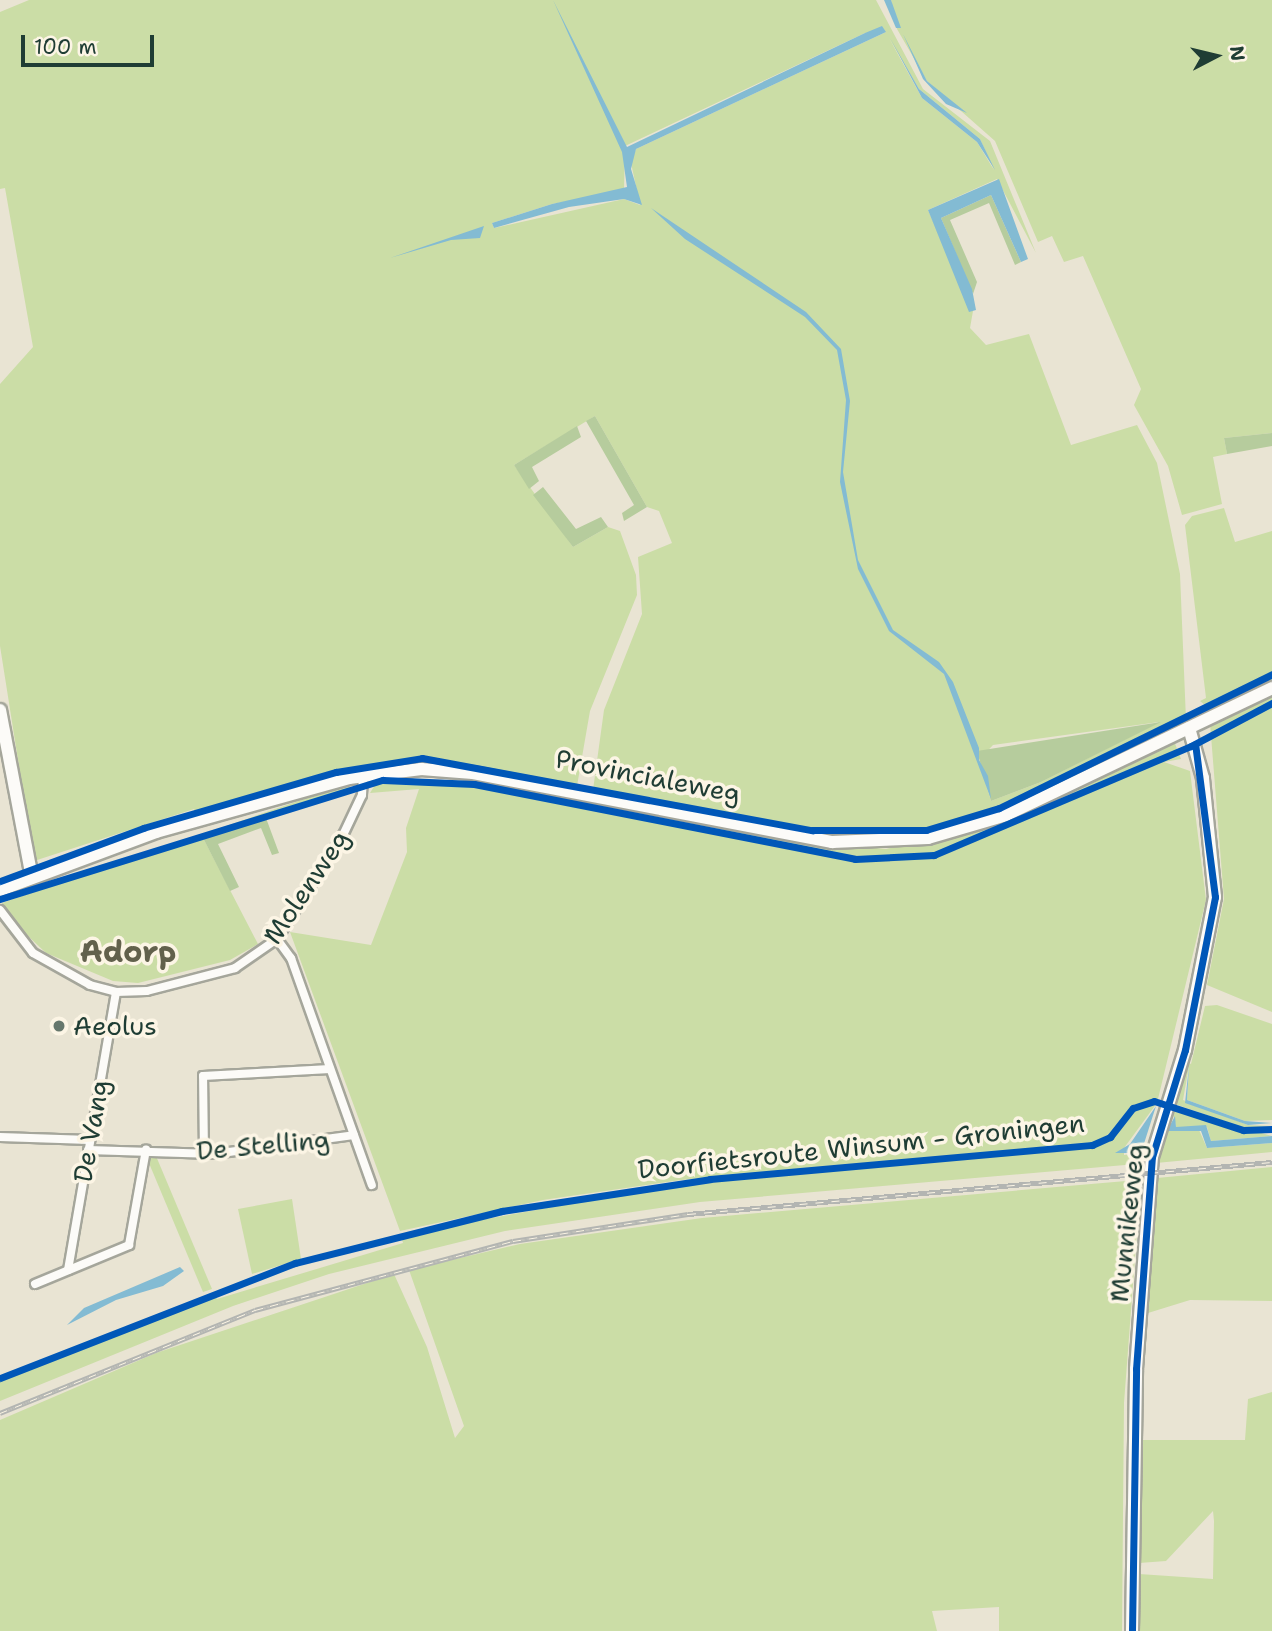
<!DOCTYPE html>
<style>
body{margin:0}
#map{position:relative;width:1272px;height:1631px;overflow:hidden;background:#e9e4d3;font-family:"Shantell Sans",sans-serif}
div>[style]{position:absolute}
[style*='--x']{left:calc(var(--x)*1px);top:calc(var(--y)*1px);width:calc(var(--w)*1px);rotate:calc(var(--a)*1deg)}
.green>*{inset:0;background:#cbdda6}
.forest>*{inset:0;background:#b6cc9d}
.water>*{inset:0;background:#83bbd3}
.roads{filter:drop-shadow(2px 0 #a5a69b) drop-shadow(-2px 0 #a5a69b) drop-shadow(0 2px #a5a69b) drop-shadow(0 -2px #a5a69b)}
.street>*{height:8px;margin:-4px;padding:0 4px;transform-origin:4px;border-radius:4px;background:#fcfbf8}
.secondary>*{height:12px;margin:-6px;padding:0 6px;transform-origin:6px;border-radius:6px;background:#fcfbf8}
.primary>*{height:12px;margin:-6px;padding:0 6px;transform-origin:6px;border-radius:6px;background:#fcfbf8}
.rail>*{height:5px;margin-top:-2.5px;transform-origin:0;background:repeating-linear-gradient(90deg,#fcf5e5 0 8px,#b3b5b2 0 16px);box-sizing:border-box;border-block:2px solid #b3b5b2}
.cycleway>*{height:7px;margin:-3.5px;padding:0 3.5px;transform-origin:3.5px;border-radius:3.5px;background:#0057b8}
.dots>*{width:19px;height:19px;translate:-50% -50%;box-sizing:border-box;border:4px solid #fcf5e5;border-radius:50%}
span{translate:-50% -50%;white-space:nowrap;text-align:center;line-height:1.15;-webkit-text-stroke:7px #fcf5e5;paint-order:stroke}
.street-label{font-size:26px;color:#1f3d34}
.poi-label{font-size:26px;color:#1f3d34}
.left{translate:0 -50%;text-align:left}
.quarter-label{font-size:30px;color:#62614c;font-weight:700}
.north{position:absolute;left:1181px;top:21px;width:70px;height:70px;-webkit-text-stroke:5px #fcf5e5;paint-order:stroke;rotate:83deg;font-size:19px;font-weight:700;line-height:28px;text-align:center;color:#1f3d34}
.north::after{content:'';display:block;margin:auto;width:24px;height:32px;background:#1f3d34;clip-path:polygon(50% 0,100% 100%,50% 72%,0 100%)}
.scale{position:absolute;left:21px;top:35px;width:133px;height:32px;box-sizing:border-box;border:4px solid #1f3d34;border-top:0;padding-left:9px;font-size:21px;line-height:24px;white-space:nowrap;color:#1f3d34;-webkit-text-stroke:5px #fcf5e5;paint-order:stroke}
</style>
<div id="map">
<div class="green">
<i style="clip-path:polygon(evenodd,29px 0,876px 0,923px 89px,990px 141px,1036px 253px,997px 179px,928px 210px,973px 311px,970px 328px,986px 345px,1029px 334px,1071px 445px,1137px 425px,1157px 463px,1180px 574px,1186px 720px,1001px 812px,917px 834px,815px 833px,593px 790px,604px 710px,642px 614px,638px 557px,672px 543px,659px 511px,647px 507px,595px 416px,514px 465px,573px 547px,608px 527px,620px 531px,636px 575px,637px 595px,590px 711px,577px 786px,456px 764px,375px 766px,197px 818px,194px 809px,34px 861px,0 646px,0 384px,33px 347px,5px 188px,0 189px,0 12px,29px 0,886px 32px,636px 149px,631px 163px,640px 205px,624px 199px,494px 228px,492px 223px,552px 204px,624px 191px,625px 146px,865px 33px,886px 32px,29px 0,889px 38px,919px 89px,980px 139px,994px 170px,977px 142px,922px 98px,889px 38px,29px 0,1159px 722px,1041px 782px,991px 801px,979px 760px,993px 745px,1159px 722px)"></i>
<i style="clip-path:polygon(891px 0,1272px 0,1272px 433px,1224px 438px,1227px 454px,1213px 457px,1222px 504px,1182px 515px,1168px 466px,1134px 405px,1141px 389px,1083px 256px,1064px 262px,1052px 236px,1038px 242px,995px 141px,927px 81px,897px 29px)"></i>
<i style="clip-path:polygon(1224px 508px,1235px 542px,1272px 531px,1272px 681px,1210px 709px,1200px 701px,1206px 698px,1185px 525px,1192px 516px)"></i>
<i style="clip-path:polygon(1272px 694px,1272px 1012px,1207px 985px,1224px 899px,1210px 723px)"></i>
<i style="clip-path:polygon(1174px 741px,1181px 759px,1164px 762px,1190px 771px,1206px 900px,1158px 1099px,1131px 1106px,1108px 1135px,1092px 1143px,681px 1180px,543px 1200px,400px 1231px,290px 932px,371px 945px,407px 852px,406px 828px,419px 789px,370px 793px,378px 780px,476px 781px,773px 837px,886px 849px,1005px 820px)"></i>
<i style="clip-path:polygon(348px 784px,351px 793px,202px 836px,258px 944px,230px 960px,138px 983px,113px 981px,46px 953px,8px 917px,2px 903px)"></i>
<i style="clip-path:polygon(1217px 1005px,1272px 1024px,1272px 1120px,1245px 1121px,1187px 1100px,1189px 1066px,1183px 1100px,1248px 1125px,1272px 1126px,1244px 1128px,1172px 1103px,1185px 1062px,1191px 1064px,1205px 1006px)"></i>
<i style="clip-path:polygon(1157px 1103px,1124px 1148px,1124px 1155px,1141px 1153px,1148px 1163px,700px 1202px,505px 1231px,329px 1274px,233px 1306px,0 1401px,0 1380px,138px 1322px,214px 1293px,217px 1299px,403px 1243px,401px 1236px,419px 1231px,681px 1184px,1092px 1147px,1111px 1139px,1134px 1110px)"></i>
<i style="clip-path:polygon(1170px 1107px,1272px 1136px,1211px 1141px,1207px 1127px,1176px 1127px,1174px 1116px,1167px 1131px,1199px 1130px,1207px 1148px,1272px 1143px,1272px 1152px,1156px 1163px)"></i>
<i style="clip-path:polygon(146px 1156px,156px 1156px,212px 1289px,203px 1292px)"></i>
<i style="clip-path:polygon(1272px 1167px,1272px 1301px,1190px 1300px,1148px 1313px,1157px 1178px)"></i>
<i style="clip-path:polygon(1149px 1179px,1139px 1205px,1124px 1403px,1122px 1631px,999px 1631px,999px 1607px,932px 1611px,937px 1631px,0 1631px,0 1420px,156px 1353px,394px 1274px,427px 1347px,455px 1438px,464px 1426px,409px 1270px,520px 1244px,702px 1218px)"></i>
<i style="clip-path:polygon(292px 1199px,301px 1259px,252px 1274px,238px 1209px)"></i>
<i style="clip-path:polygon(1272px 1392px,1272px 1631px,1139px 1631px,1139px 1574px,1213px 1579px,1214px 1521px,1213px 1511px,1166px 1561px,1139px 1563px,1141px 1440px,1245px 1440px,1248px 1399px)"></i>
</div>
<div class="forest">
<i style="clip-path:polygon(991px 195px,1021px 262px,1015px 265px,989px 203px,950px 220px,977px 282px,973px 294px,941px 218px)"></i>
<i style="clip-path:polygon(595px 416px,647px 507px,624px 521px,622px 513px,634px 505px,586px 421px)"></i>
<i style="clip-path:polygon(577px 426px,581px 437px,532px 467px,539px 481px,529px 489px,514px 465px)"></i>
<i style="clip-path:polygon(1272px 433px,1272px 446px,1227px 454px,1224px 438px)"></i>
<i style="clip-path:polygon(543px 487px,576px 529px,601px 517px,608px 527px,573px 547px,533px 495px)"></i>
<i style="clip-path:polygon(1161px 722px,1041px 782px,991px 801px,977px 751px)"></i>
<i style="clip-path:polygon(266px 818px,279px 853px,272px 855px,261px 828px,218px 844px,239px 887px,230px 891px,202px 836px)"></i>
</div>
<div class="water">
<i style="clip-path:polygon(553px 0,627px 147px,865px 33px,882px 26px,886px 32px,636px 149px,631px 169px,642px 205px,624px 199px,569px 207px,494px 228px,492px 223px,552px 204px,627px 187px,622px 152px)"></i>
<i style="clip-path:polygon(884px 0,891px 0,901px 28px,896px 28px)"></i>
<i style="clip-path:polygon(903px 34px,927px 81px,967px 113px,946px 104px,923px 79px)"></i>
<i style="clip-path:polygon(890px 38px,919px 89px,980px 139px,995px 170px,977px 142px,922px 98px)"></i>
<i style="clip-path:polygon(999px 179px,1028px 259px,1021px 262px,991px 195px,941px 218px,972px 289px,976px 310px,969px 312px,928px 210px)"></i>
<i style="clip-path:polygon(651px 208px,806px 312px,841px 349px,850px 401px,843px 472px,858px 560px,893px 630px,939px 662px,953px 682px,979px 748px,979px 760px,988px 776px,991px 799px,944px 674px,889px 631px,858px 569px,840px 482px,846px 400px,837px 350px,805px 317px,685px 239px)"></i>
<i style="clip-path:polygon(484px 226px,480px 238px,451px 240px,390px 258px)"></i>
<i style="clip-path:polygon(1189px 1066px,1187px 1100px,1245px 1121px,1272px 1123px,1248px 1125px,1185px 1103px)"></i>
<i style="clip-path:polygon(1156px 1106px,1141px 1153px,1115px 1153px,1130px 1144px)"></i>
<i style="clip-path:polygon(1175px 1116px,1176px 1127px,1206px 1125px,1211px 1141px,1272px 1136px,1272px 1143px,1207px 1148px,1201px 1131px,1167px 1131px)"></i>
<i style="clip-path:polygon(180px 1267px,184px 1271px,163px 1286px,116px 1300px,67px 1325px,84px 1308px)"></i>
</div>
<div class="roads">
<div class="street">
<i style="--x:0;--y:910;--w:54;--a:52.5"></i>
<i style="--x:33;--y:953;--w:65;--a:29.3"></i>
<i style="--x:90;--y:985;--w:27;--a:15"></i>
<i style="--x:116;--y:992;--w:31;--a:-2"></i>
<i style="--x:147;--y:991;--w:91;--a:-14.6"></i>
<i style="--x:235;--y:968;--w:51;--a:-34.6"></i>
<i style="--x:277;--y:939;--w:125;--a:-57.7"></i>
<i style="--x:344;--y:833;--w:42;--a:-64.7"></i>
<i style="--x:362;--y:795;--w:20;--a:-87"></i>
<i style="--x:277;--y:939;--w:24;--a:54"></i>
<i style="--x:291;--y:958;--w:241;--a:70.4"></i>
<i style="--x:0;--y:1137;--w:90;--a:1.9"></i>
<i style="--x:88;--y:1150;--w:126;--a:1.8"></i>
<i style="--x:214;--y:1154;--w:141;--a:-7.7"></i>
<i style="--x:204;--y:1154;--w:78;--a:-90.7"></i>
<i style="--x:203;--y:1076;--w:127;--a:-3.2"></i>
<i style="--x:68;--y:1270;--w:282;--a:-80.2"></i>
<i style="--x:35;--y:1284;--w:102;--a:-22.5"></i>
<i style="--x:129;--y:1245;--w:97;--a:-79.9"></i>
</div>
<div class="secondary">
<i style="--x:0;--y:710;--w:170;--a:79.2"></i>
<i style="--x:1132;--y:1631;--w:262;--a:-89.1"></i>
<i style="--x:1136;--y:1369;--w:213;--a:-85.7"></i>
<i style="--x:1152;--y:1157;--w:112;--a:-72.9"></i>
<i style="--x:1185;--y:1050;--w:156;--a:-78.9"></i>
<i style="--x:1215;--y:897;--w:120;--a:-95.8"></i>
<i style="--x:1203;--y:778;--w:52;--a:-105.6"></i>
</div>
<div class="primary">
<i style="--x:0;--y:890;--w:166;--a:-20.4"></i>
<i style="--x:156;--y:832;--w:200;--a:-15.6"></i>
<i style="--x:349;--y:778;--w:73;--a:-7.1"></i>
<i style="--x:421;--y:769;--w:52;--a:4.4"></i>
<i style="--x:473;--y:773;--w:366;--a:10.9"></i>
<i style="--x:832;--y:842;--w:96;--a:-2.4"></i>
<i style="--x:928;--y:838;--w:81;--a:-16.4"></i>
<i style="--x:1006;--y:815;--w:295;--a:-25.5"></i>
</div>
</div>
<div class="rail">
<i style="--x:0;--y:1413;--w:275;--a:-22"></i>
<i style="--x:255;--y:1310;--w:267;--a:-15"></i>
<i style="--x:513;--y:1241;--w:177;--a:-8.8"></i>
<i style="--x:688;--y:1214;--w:586;--a:-5.09"></i>
</div>
<div class="cycleway">
<i style="--x:0;--y:881;--w:153;--a:-20.3"></i>
<i style="--x:143;--y:828;--w:201;--a:-16.2"></i>
<i style="--x:336;--y:772;--w:87;--a:-9.2"></i>
<i style="--x:422;--y:758;--w:397;--a:10.5"></i>
<i style="--x:812;--y:830;--w:114;--a:0"></i>
<i style="--x:926;--y:830;--w:76;--a:-16.8"></i>
<i style="--x:999;--y:808;--w:304;--a:-26.1"></i>
<i style="--x:0;--y:899;--w:401;--a:-17.3"></i>
<i style="--x:383;--y:780;--w:91;--a:2.5"></i>
<i style="--x:474;--y:784;--w:388;--a:11.1"></i>
<i style="--x:855;--y:859;--w:79;--a:-2.9"></i>
<i style="--x:934;--y:855;--w:279;--a:-23"></i>
<i style="--x:1191;--y:746;--w:92;--a:-28"></i>
<i style="--x:0;--y:1378;--w:317;--a:-21.3"></i>
<i style="--x:295;--y:1263;--w:213;--a:-14.1"></i>
<i style="--x:502;--y:1211;--w:210;--a:-8.7"></i>
<i style="--x:710;--y:1179;--w:384;--a:-5.1"></i>
<i style="--x:1092;--y:1145;--w:20;--a:-24"></i>
<i style="--x:1110;--y:1137;--w:37;--a:-52"></i>
<i style="--x:1133;--y:1108;--w:22;--a:-18"></i>
<i style="--x:1154;--y:1101;--w:94;--a:18"></i>
<i style="--x:1243;--y:1130;--w:29;--a:-2"></i>
<i style="--x:1132;--y:1631;--w:262;--a:-89.1"></i>
<i style="--x:1136;--y:1369;--w:213;--a:-85.7"></i>
<i style="--x:1152;--y:1157;--w:112;--a:-72.9"></i>
<i style="--x:1185;--y:1050;--w:156;--a:-78.9"></i>
<i style="--x:1215;--y:897;--w:154;--a:-97.4"></i>
</div>
<div class="dots">
<i style="left:59px;top:1026px;background:#66776c"></i>
</div>
<div class="street-label">
<span style="left:648px;top:776px;rotate:11deg">Provincialeweg</span>
<span style="left:306px;top:887px;rotate:-56deg">Molenweg</span>
<span style="left:91px;top:1131px;rotate:-80deg">De Vang</span>
<span style="left:263px;top:1145px;rotate:-5deg">De Stelling</span>
<span style="left:861px;top:1146px;rotate:-6deg">Doorfietsroute Winsum - Groningen</span>
<span style="left:1127px;top:1223px;rotate:-84deg">Munnikeweg</span>
</div>
<div class="poi-label">
<span class="left" style="left:73px;top:1026px">Aeolus</span>
</div>
<div class="quarter-label">
<span style="left:128px;top:952px">Adorp</span>
</div>
<div class="north">N</div>
<div class="scale">100 m</div>
</div>
